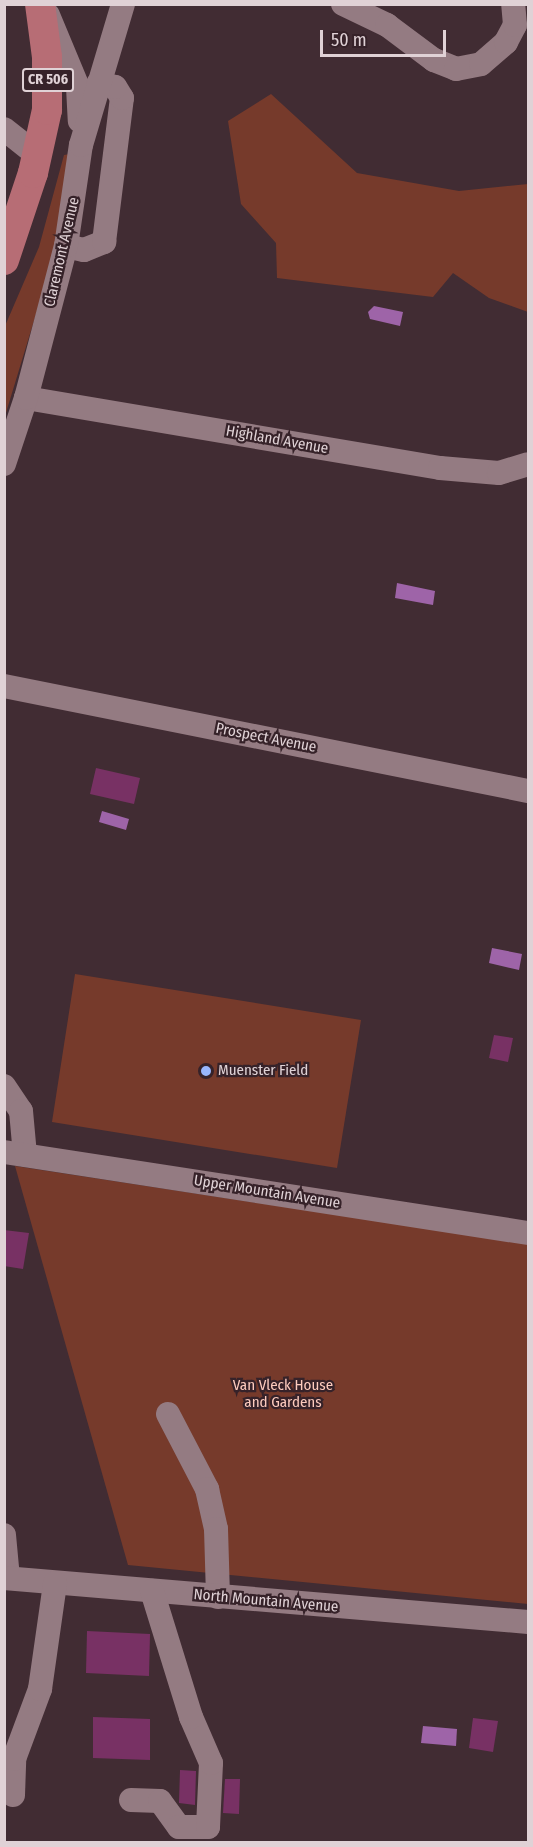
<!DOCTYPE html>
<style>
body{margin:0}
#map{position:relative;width:533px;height:1847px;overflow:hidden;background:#412c33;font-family:"Fira Sans Condensed",sans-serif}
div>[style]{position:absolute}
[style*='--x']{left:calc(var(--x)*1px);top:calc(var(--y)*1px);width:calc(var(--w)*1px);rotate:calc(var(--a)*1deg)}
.green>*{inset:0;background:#763a2b}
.water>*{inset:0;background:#9e64a8}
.building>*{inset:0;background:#783164}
.minor>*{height:24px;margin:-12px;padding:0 12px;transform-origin:12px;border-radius:12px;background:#947b82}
.major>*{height:30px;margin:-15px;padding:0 15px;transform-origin:15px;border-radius:15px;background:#b76d75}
.dots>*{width:16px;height:16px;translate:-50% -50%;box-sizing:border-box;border:3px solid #362229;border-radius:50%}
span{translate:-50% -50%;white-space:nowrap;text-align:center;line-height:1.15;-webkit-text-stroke:4.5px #362229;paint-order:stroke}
.shield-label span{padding:2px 4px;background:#362229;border:2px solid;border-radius:4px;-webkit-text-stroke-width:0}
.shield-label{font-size:14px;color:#e0d2d6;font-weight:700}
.street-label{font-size:15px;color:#e0d2d6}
.poi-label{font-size:15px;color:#e0d2d6}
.left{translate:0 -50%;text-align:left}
.park-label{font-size:15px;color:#fdcbbe}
.frame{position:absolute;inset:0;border:6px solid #e0d2d6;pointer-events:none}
.scale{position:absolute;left:320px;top:30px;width:126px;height:27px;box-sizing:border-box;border:3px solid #e0d2d6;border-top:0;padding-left:8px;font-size:18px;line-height:21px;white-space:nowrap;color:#e0d2d6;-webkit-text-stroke:4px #362229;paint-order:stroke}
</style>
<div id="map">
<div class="green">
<i style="clip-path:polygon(271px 94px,357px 173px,459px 191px,528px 184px,528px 312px,489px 298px,453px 273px,433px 297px,277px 278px,276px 243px,241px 204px,228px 121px)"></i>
<i style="clip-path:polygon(70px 154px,67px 212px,5px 416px,5px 326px,39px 247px,64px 155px)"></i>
<i style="clip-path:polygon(75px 974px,361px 1020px,337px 1168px,52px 1122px)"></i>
<i style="clip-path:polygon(15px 1166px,528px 1244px,528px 1604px,128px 1565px)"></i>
</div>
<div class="water">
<i style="clip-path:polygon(374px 306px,403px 312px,400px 326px,370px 319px,368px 312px)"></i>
<i style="clip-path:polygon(397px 583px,435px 591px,433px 605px,395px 598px)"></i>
<i style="clip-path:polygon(102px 811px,129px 819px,126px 830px,99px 822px)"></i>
<i style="clip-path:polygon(492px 948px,522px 954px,519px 970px,489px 963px)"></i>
<i style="clip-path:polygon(423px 1726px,457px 1729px,456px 1746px,421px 1743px)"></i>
</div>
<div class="building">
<i style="clip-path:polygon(96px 768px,140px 778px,134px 804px,90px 794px)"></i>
<i style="clip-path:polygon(494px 1035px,513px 1038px,508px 1062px,489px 1058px)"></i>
<i style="clip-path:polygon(4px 1230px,29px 1233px,23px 1269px,4px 1266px)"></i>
<i style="clip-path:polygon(87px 1631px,150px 1634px,149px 1676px,86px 1673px)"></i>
<i style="clip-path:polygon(93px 1717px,150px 1719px,150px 1760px,93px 1758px)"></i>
<i style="clip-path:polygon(473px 1718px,498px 1721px,493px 1752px,469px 1748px)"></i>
<i style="clip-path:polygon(180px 1770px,196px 1771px,195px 1805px,179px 1803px)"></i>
<i style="clip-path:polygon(225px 1779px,240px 1779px,239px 1814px,223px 1813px)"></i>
</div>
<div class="minor">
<i style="--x:343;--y:4;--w:49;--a:25.5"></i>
<i style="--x:387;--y:25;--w:59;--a:36.7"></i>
<i style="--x:434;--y:60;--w:24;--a:22"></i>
<i style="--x:456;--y:69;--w:25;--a:-11"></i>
<i style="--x:481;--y:64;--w:33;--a:-41"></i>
<i style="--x:506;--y:42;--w:19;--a:-62"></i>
<i style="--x:515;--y:25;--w:21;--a:-95"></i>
<i style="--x:48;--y:15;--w:78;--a:67.4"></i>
<i style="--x:78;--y:87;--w:34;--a:87"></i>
<i style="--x:4;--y:129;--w:42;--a:38.2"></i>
<i style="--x:66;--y:246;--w:18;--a:13"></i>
<i style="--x:84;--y:250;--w:22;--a:-22"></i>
<i style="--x:104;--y:242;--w:145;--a:-82.9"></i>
<i style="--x:122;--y:98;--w:13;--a:-122"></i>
<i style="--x:115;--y:87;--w:17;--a:-167"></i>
<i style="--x:26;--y:398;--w:420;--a:9.6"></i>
<i style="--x:440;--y:468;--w:59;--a:4.8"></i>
<i style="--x:499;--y:473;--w:30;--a:-17"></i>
<i style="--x:4;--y:464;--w:70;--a:-71.6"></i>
<i style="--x:26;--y:398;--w:157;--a:-75.3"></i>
<i style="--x:66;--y:246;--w:102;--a:-81.6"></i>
<i style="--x:81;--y:145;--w:147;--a:-73.4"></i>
<i style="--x:4;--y:686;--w:534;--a:11.33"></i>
<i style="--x:4;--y:1086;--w:30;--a:56"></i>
<i style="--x:21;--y:1111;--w:44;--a:84.8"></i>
<i style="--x:4;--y:1152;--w:530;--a:8.79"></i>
<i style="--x:168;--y:1414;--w:85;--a:62.5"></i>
<i style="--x:207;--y:1489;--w:41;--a:77.3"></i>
<i style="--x:216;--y:1529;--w:68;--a:88.3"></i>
<i style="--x:4;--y:1535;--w:43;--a:84.7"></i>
<i style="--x:4;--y:1578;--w:526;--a:4.8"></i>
<i style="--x:13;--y:1795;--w:36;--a:-88"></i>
<i style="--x:14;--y:1759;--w:75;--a:-69.6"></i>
<i style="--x:40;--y:1689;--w:107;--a:-81.9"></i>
<i style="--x:131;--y:1800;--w:29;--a:2"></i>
<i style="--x:160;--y:1801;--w:32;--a:54"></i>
<i style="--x:179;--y:1827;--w:29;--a:0"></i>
<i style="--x:208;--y:1827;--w:64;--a:-87.3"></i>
<i style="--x:211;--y:1763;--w:50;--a:-113.5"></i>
<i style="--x:191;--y:1717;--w:132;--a:-107.2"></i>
</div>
<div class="major">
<i style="--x:4;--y:260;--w:92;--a:-71.6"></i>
<i style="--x:33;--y:173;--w:65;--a:-77.5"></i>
<i style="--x:47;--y:110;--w:53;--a:-90"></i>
<i style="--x:47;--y:57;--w:53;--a:-97.5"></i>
</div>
<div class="dots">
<i style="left:206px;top:1071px;background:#98b6fd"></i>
</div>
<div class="shield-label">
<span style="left:48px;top:80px">CR 506</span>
</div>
<div class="street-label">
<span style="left:62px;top:252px;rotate:-77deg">Claremont Avenue</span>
<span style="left:277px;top:440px;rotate:10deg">Highland Avenue</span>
<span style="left:266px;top:738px;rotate:11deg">Prospect Avenue</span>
<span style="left:267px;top:1192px;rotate:9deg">Upper Mountain Avenue</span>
<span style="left:266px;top:1601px;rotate:5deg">North Mountain Avenue</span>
</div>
<div class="poi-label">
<span class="left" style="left:218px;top:1071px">Muenster Field</span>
</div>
<div class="park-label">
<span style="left:283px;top:1394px">Van Vleck House<br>and Gardens</span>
</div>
<div class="frame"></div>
<div class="scale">50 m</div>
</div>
